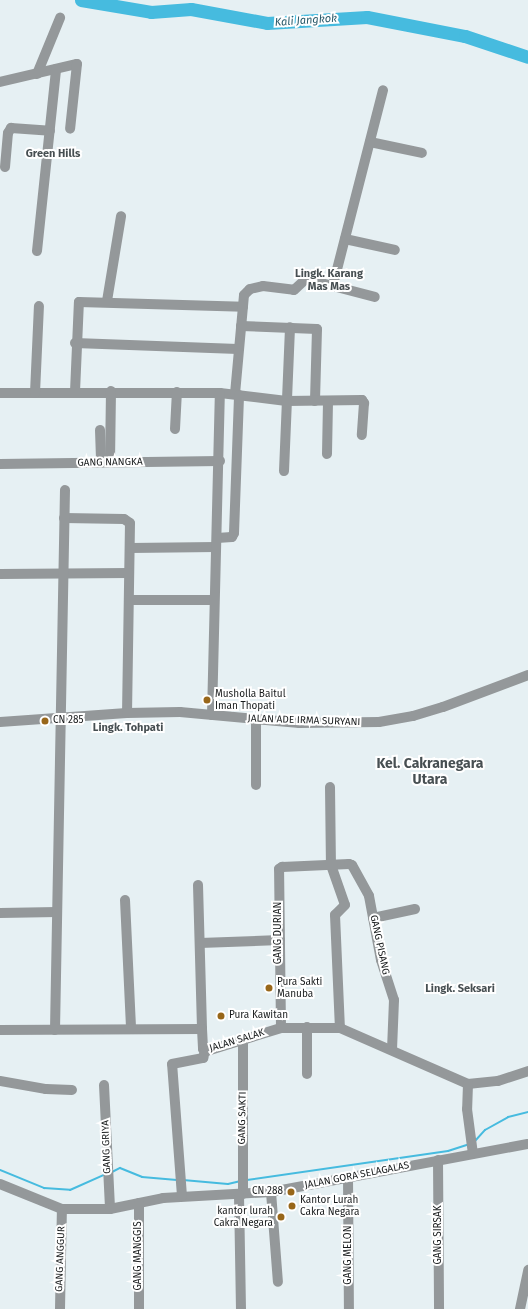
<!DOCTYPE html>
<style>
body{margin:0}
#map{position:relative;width:528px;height:1309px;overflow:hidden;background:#e6f0f3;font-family:"Fira Sans",sans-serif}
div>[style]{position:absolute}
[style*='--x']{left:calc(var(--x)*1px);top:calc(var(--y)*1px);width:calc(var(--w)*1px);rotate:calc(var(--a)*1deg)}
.stream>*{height:2px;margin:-1px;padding:0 1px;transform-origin:1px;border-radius:1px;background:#46bbdf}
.river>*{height:13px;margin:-6.5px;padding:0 6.5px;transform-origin:6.5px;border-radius:6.5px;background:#46bbdf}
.minor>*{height:10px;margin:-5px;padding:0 5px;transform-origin:5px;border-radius:5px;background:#94989a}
.dots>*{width:11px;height:11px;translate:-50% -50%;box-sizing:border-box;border:2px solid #fff;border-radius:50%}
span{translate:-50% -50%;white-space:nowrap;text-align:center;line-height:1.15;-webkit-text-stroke:4px #fff;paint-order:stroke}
.street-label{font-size:10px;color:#171a1b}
.poi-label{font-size:10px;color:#171a1b}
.left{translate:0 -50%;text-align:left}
.right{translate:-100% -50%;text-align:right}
.water-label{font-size:11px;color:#2a5a6a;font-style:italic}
.neighbourhood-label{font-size:11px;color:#474f52;font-weight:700}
.district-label{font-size:14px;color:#474f52;font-weight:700}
</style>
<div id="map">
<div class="stream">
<i style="--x:475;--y:1141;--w:15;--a:-48"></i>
<i style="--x:485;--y:1130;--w:26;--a:-29"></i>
<i style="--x:508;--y:1117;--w:21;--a:-14"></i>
<i style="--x:0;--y:1170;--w:48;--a:22.2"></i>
<i style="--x:44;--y:1188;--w:26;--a:4"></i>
<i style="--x:70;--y:1190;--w:39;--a:-24"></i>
<i style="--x:112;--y:1172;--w:9;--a:-27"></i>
<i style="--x:120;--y:1168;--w:24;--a:22"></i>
<i style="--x:142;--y:1177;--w:35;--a:5"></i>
<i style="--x:183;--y:1180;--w:45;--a:5.1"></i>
<i style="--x:228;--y:1184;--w:13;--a:-13"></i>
<i style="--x:247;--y:1180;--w:203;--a:-8.2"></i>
<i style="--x:448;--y:1151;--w:22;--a:-18"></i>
</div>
<div class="river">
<i style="--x:81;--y:0;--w:71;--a:9.7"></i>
<i style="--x:151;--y:12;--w:40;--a:-4.3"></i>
<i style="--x:191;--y:9;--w:77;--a:10.4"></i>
<i style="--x:267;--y:23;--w:100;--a:-3.4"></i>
<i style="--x:367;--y:17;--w:100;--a:11"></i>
<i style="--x:465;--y:36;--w:66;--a:18.4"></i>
</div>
<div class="minor">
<i style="--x:37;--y:74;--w:61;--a:-67.7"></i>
<i style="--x:0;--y:82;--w:79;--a:-13.2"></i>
<i style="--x:77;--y:64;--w:65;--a:96.1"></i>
<i style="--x:370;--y:142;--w:53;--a:11.9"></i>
<i style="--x:5;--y:167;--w:34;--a:-85"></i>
<i style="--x:8;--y:133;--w:6;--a:-59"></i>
<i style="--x:11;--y:128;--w:39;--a:4"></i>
<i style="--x:345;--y:239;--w:51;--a:12.4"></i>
<i style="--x:37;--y:251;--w:183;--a:-84"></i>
<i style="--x:333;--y:285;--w:201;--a:-75.6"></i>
<i style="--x:107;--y:301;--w:86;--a:-80.6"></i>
<i style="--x:241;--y:326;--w:76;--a:2.3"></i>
<i style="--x:317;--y:329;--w:72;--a:91.6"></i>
<i style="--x:75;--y:343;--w:163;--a:2.1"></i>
<i style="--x:75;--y:392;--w:90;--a:-87.5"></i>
<i style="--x:79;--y:302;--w:164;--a:1.7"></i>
<i style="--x:0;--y:393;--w:220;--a:0"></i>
<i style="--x:220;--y:393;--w:67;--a:6.8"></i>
<i style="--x:287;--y:401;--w:75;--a:-0.8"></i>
<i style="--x:362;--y:400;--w:4;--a:56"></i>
<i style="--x:364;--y:403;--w:32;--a:94"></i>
<i style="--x:35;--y:393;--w:87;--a:-87.4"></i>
<i style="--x:235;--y:394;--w:99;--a:-84.8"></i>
<i style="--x:244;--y:295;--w:8;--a:-45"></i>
<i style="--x:250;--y:289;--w:13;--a:-13"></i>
<i style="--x:263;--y:286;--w:31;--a:7"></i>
<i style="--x:294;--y:290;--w:16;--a:-43"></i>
<i style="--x:306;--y:279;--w:71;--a:14.6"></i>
<i style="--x:175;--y:429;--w:37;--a:-87"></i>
<i style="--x:100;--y:430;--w:32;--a:88"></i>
<i style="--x:327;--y:454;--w:53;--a:-88.9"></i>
<i style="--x:110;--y:462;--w:71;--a:-89.2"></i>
<i style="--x:0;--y:464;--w:220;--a:-0.8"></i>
<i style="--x:284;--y:471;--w:144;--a:-87.6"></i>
<i style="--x:64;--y:518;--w:60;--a:1"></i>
<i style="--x:124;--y:519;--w:7;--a:34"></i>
<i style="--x:130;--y:523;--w:190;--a:90.9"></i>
<i style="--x:217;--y:538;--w:15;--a:-4"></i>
<i style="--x:232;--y:537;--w:4;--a:-63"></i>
<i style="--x:234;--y:533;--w:138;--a:-87.9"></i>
<i style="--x:130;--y:548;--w:86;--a:-0.7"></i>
<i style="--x:0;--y:574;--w:129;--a:-0.4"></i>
<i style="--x:129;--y:600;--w:84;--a:0"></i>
<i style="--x:212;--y:715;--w:322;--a:-88.6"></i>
<i style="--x:0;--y:722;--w:127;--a:-4.1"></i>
<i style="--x:127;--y:713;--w:53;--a:-1.1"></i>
<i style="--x:180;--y:712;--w:120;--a:5.3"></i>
<i style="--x:299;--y:723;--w:80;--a:-0.7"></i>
<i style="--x:379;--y:722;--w:35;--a:-10"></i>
<i style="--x:413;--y:716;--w:31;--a:-17"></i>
<i style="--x:443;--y:707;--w:91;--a:-20.6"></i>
<i style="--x:256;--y:785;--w:65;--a:-90"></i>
<i style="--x:330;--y:787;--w:78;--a:89.3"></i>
<i style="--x:331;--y:865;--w:42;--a:70.7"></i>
<i style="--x:345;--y:905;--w:14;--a:135"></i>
<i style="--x:335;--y:915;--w:113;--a:87.5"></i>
<i style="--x:198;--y:885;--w:144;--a:88.4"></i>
<i style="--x:125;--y:900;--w:129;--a:87.3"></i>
<i style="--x:0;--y:913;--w:57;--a:-1"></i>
<i style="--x:373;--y:918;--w:43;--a:-12.1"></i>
<i style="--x:200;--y:943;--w:80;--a:-2.1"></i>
<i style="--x:281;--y:1028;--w:159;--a:-90.7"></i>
<i style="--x:279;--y:869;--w:4;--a:-34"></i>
<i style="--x:282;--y:867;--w:67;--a:-2.6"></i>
<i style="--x:349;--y:864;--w:3;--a:18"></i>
<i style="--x:352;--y:865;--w:35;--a:61"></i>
<i style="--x:369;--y:896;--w:65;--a:79.4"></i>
<i style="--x:381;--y:960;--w:42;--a:72"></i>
<i style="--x:394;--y:1000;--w:49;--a:92.3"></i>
<i style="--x:0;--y:1030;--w:202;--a:-0.3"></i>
<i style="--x:202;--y:1029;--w:20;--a:87"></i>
<i style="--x:203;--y:1049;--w:4;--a:27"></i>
<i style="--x:207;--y:1051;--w:77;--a:-17.3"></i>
<i style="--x:281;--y:1028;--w:59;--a:0"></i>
<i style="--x:340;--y:1028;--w:140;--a:23.6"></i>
<i style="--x:468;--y:1084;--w:30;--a:-6"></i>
<i style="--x:498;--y:1081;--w:32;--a:-18"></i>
<i style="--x:55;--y:1030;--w:540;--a:-88.94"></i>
<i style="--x:307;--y:1074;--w:47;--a:-90"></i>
<i style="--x:0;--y:1081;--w:47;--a:9.9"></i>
<i style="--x:46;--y:1089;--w:26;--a:2"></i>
<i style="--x:468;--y:1084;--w:25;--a:92"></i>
<i style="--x:467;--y:1109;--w:45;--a:82.4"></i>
<i style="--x:104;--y:1085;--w:124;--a:87.2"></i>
<i style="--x:438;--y:1160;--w:149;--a:89.6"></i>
<i style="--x:348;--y:1177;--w:132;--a:89.6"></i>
<i style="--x:0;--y:1184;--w:67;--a:22"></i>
<i style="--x:62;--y:1209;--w:48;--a:0"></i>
<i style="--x:110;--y:1209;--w:54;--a:-11.7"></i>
<i style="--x:163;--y:1198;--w:108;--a:-3.2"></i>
<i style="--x:271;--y:1192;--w:261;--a:-10.6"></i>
<i style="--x:271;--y:1192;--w:90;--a:85.6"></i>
<i style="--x:243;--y:1194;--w:153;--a:-90"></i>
<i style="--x:239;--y:1195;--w:114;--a:89"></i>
<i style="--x:182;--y:1196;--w:132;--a:-94.3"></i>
<i style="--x:172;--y:1064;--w:32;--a:-11"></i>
<i style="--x:203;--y:1058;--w:7;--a:-74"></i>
<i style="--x:139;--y:1203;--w:106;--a:90"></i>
<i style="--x:60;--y:1309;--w:100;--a:-88.9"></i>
<i style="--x:520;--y:1309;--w:40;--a:-78"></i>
</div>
<div class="dots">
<i style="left:207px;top:700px;background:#98671a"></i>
<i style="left:45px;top:721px;background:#98671a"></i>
<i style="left:269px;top:988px;background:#98671a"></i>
<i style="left:221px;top:1016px;background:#98671a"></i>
<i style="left:291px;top:1192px;background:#98671a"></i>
<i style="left:292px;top:1206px;background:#98671a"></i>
<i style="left:281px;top:1217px;background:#98671a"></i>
</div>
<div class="street-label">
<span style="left:110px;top:463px;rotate:-1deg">GANG NANGKA</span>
<span style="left:304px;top:721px;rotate:2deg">JALAN ADE IRMA SURYANI</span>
<span style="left:279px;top:933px;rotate:-90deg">GANG DURIAN</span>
<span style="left:379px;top:945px;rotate:78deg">GANG PISANG</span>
<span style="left:237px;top:1041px;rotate:-17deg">JALAN SALAK</span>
<span style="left:243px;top:1118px;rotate:-89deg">GANG SAKTI</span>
<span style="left:107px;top:1147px;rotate:-92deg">GANG GRIYA</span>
<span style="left:357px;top:1176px;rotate:-11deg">JALAN GORA SELAGALAS</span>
<span style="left:439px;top:1235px;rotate:-90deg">GANG SIRSAK</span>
<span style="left:349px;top:1255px;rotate:-90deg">GANG MELON</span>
<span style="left:139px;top:1256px;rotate:-90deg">GANG MANGGIS</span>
<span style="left:61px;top:1259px;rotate:-88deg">GANG ANGGUR</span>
</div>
<div class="poi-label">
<span class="left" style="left:215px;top:700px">Musholla Baitul<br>Iman Thopati</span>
<span class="left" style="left:53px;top:721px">CN 285</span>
<span class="left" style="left:277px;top:988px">Pura Sakti<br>Manuba</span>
<span class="left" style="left:229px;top:1016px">Pura Kawitan</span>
<span class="right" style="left:283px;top:1192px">CN 288</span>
<span class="left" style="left:300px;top:1206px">Kantor Lurah<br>Cakra Negara</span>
<span class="right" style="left:273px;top:1217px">kantor lurah<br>Cakra Negara</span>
</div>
<div class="water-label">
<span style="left:306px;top:21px;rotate:-4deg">Kali Jangkok</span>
</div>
<div class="neighbourhood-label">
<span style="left:53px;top:154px">Green Hills</span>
<span style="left:329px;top:281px">Lingk. Karang<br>Mas Mas</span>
<span style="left:128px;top:728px">Lingk. Tohpati</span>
<span style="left:460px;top:989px">Lingk. Seksari</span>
</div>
<div class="district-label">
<span style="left:430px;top:772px">Kel. Cakranegara<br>Utara</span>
</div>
</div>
